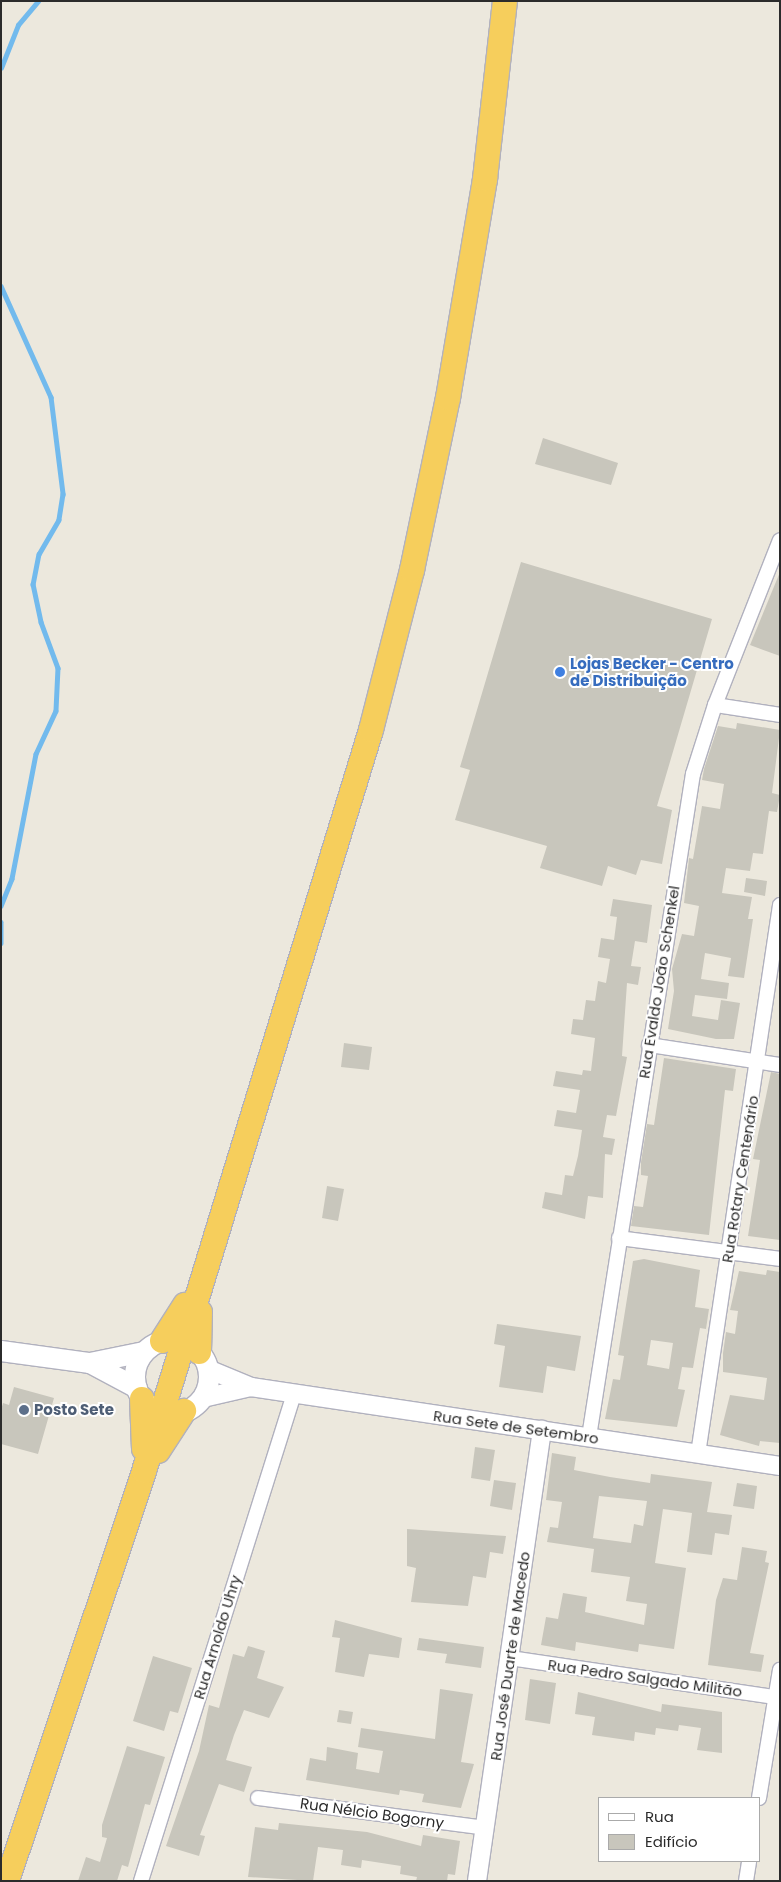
<!DOCTYPE html>
<meta charset="utf-8">
<style>
body{margin:0}
#map{position:relative;width:781px;height:1882px;overflow:hidden;background:#ece8dd;font-family:Poppins,sans-serif}
div>[style]{position:absolute}
[style*='--x']{left:calc(var(--x)*1px);top:calc(var(--y)*1px);width:calc(var(--w)*1px);rotate:calc(var(--a)*1deg)}
.stream>*{height:4.5px;margin:-2.25px;padding:0 2.25px;transform-origin:2.25px;border-radius:2.25px;background:#72baed}
.building>*{inset:0;background:#c8c6bc}
.roads{filter:drop-shadow(1px 0 #b1b1be) drop-shadow(-1px 0 #b1b1be) drop-shadow(0 1px #b1b1be) drop-shadow(0 -1px #b1b1be)}
.minor>*{height:14px;margin:-7px;padding:0 7px;transform-origin:7px;border-radius:7px;background:#fff}
.tertiary>*{height:18px;margin:-9px;padding:0 9px;transform-origin:9px;border-radius:9px;background:#fff}
.secondary>*{height:20px;margin:-10px;padding:0 10px;transform-origin:10px;border-radius:10px;background:#fff}
.secondary>.ring{margin:-10px;padding:0;box-sizing:content-box;background:none;border:20px solid #fff;border-radius:50%}
.trunk>*{height:24px;margin:-12px;padding:0 12px;transform-origin:12px;border-radius:12px;background:#f6ce5c}
.dots>*{width:14px;height:14px;translate:-50% -50%;box-sizing:border-box;border:2px solid #fff;border-radius:50%}
span{translate:-50% -50%;white-space:nowrap;text-align:center;line-height:1.15;-webkit-text-stroke:4px #fff;paint-order:stroke}
.shop-label{font-size:15px;color:#366cbe;font-weight:700}
.left{translate:0 -50%;text-align:left}
.street-label{font-size:15px;color:#2b2b2b}
.service-label{font-size:15px;color:#4e5e75;font-weight:700}
.frame{position:absolute;inset:0;border:2px solid #2b2b2b;pointer-events:none}
.legend{position:absolute;left:598px;top:1797px;width:162px;height:65px;box-sizing:border-box;background:#fff;border:1px solid #aaa;margin:0;padding:6px 9px;list-style:none;font-size:15px;color:#2b2b2b}
.legend li{display:flex;align-items:center;gap:10px;height:25px}
.legend b{width:25px;border:1px solid #aaa}
</style>
<div id="map">
<div class="stream">
<i style="--x:1;--y:68;--w:46;--a:-68.4"></i>
<i style="--x:18;--y:25;--w:31;--a:-50"></i>
<i style="--x:1;--y:286;--w:122;--a:65.8"></i>
<i style="--x:51;--y:397;--w:98;--a:82.9"></i>
<i style="--x:63;--y:494;--w:26;--a:99"></i>
<i style="--x:59;--y:520;--w:39;--a:120"></i>
<i style="--x:39;--y:554;--w:31;--a:101"></i>
<i style="--x:33;--y:584;--w:39;--a:78"></i>
<i style="--x:41;--y:622;--w:49;--a:69.7"></i>
<i style="--x:58;--y:668;--w:43;--a:92.7"></i>
<i style="--x:56;--y:711;--w:47;--a:114.9"></i>
<i style="--x:36;--y:754;--w:127;--a:100.9"></i>
<i style="--x:12;--y:879;--w:29;--a:112"></i>
<i style="--x:1;--y:922;--w:21;--a:90"></i>
</div>
<div class="building">
<i style="clip-path:polygon(543px 438px,618px 463px,611px 485px,535px 464px)"></i>
<i style="clip-path:polygon(521px 562px,712px 619px,657px 806px,672px 810px,662px 864px,641px 860px,636px 875px,608px 866px,602px 886px,540px 868px,547px 846px,455px 820px,470px 770px,460px 767px)"></i>
<i style="clip-path:polygon(780px 572px,780px 656px,750px 645px)"></i>
<i style="clip-path:polygon(737px 723px,780px 730px,772px 793px,780px 795px,777px 812px,769px 811px,763px 854px,753px 853px,750px 871px,726px 868px,722px 893px,752px 897px,748px 919px,753px 919px,744px 978px,728px 976px,731px 958px,705px 953px,701px 979px,729px 983px,727px 999px,695px 995px,692px 1016px,718px 1020px,721px 1000px,740px 1003px,734px 1039px,716px 1039px,668px 1029px,674px 991px,672px 969px,682px 934px,694px 936px,699px 906px,684px 903px,689px 858px,693px 859px,702px 806px,720px 809px,724px 784px,702px 780px,704px 769px,718px 726px,736px 729px)"></i>
<i style="clip-path:polygon(746px 878px,767px 881px,765px 896px,744px 892px)"></i>
<i style="clip-path:polygon(613px 899px,652px 905px,647px 943px,635px 941px,631px 966px,641px 967px,638px 985px,627px 983px,622px 1056px,627px 1057px,616px 1116px,607px 1115px,603px 1137px,615px 1139px,612px 1155px,605px 1154px,603px 1198px,588px 1196px,585px 1219px,542px 1208px,545px 1192px,562px 1195px,565px 1175px,573px 1176px,578px 1156px,582px 1130px,554px 1126px,557px 1110px,576px 1113px,580px 1090px,553px 1086px,556px 1071px,582px 1075px,583px 1070px,591px 1071px,595px 1038px,571px 1034px,573px 1019px,583px 1020px,586px 1000px,595px 1001px,598px 981px,606px 983px,610px 959px,598px 957px,601px 938px,614px 940px,617px 917px,610px 916px)"></i>
<i style="clip-path:polygon(344px 1043px,372px 1047px,369px 1070px,341px 1067px)"></i>
<i style="clip-path:polygon(664px 1058px,736px 1069px,733px 1091px,725px 1090px,709px 1235px,631px 1226px,634px 1206px,643px 1207px,648px 1176px,641px 1175px,641px 1162px,647px 1124px,654px 1125px)"></i>
<i style="clip-path:polygon(771px 1072px,780px 1074px,780px 1240px,748px 1236px,760px 1160px,753px 1159px)"></i>
<i style="clip-path:polygon(327px 1186px,344px 1189px,338px 1221px,322px 1218px)"></i>
<i style="clip-path:polygon(evenodd,644px 1259px,700px 1270px,695px 1307px,709px 1309px,706px 1329px,700px 1328px,693px 1368px,682px 1367px,678px 1389px,685px 1390px,677px 1427px,605px 1419px,613px 1379px,620px 1380px,624px 1356px,618px 1355px,633px 1261px,644px 1259px,651px 1340px,673px 1343px,669px 1369px,647px 1365px,651px 1340px)"></i>
<i style="clip-path:polygon(767px 1270px,780px 1272px,780px 1443px,760px 1441px,759px 1446px,720px 1435px,730px 1395px,764px 1400px,767px 1378px,723px 1372px,723px 1353px,726px 1332px,735px 1334px,738px 1311px,730px 1310px,739px 1271px,766px 1275px)"></i>
<i style="clip-path:polygon(497px 1324px,581px 1336px,575px 1371px,547px 1366px,543px 1393px,499px 1387px,505px 1346px,494px 1344px)"></i>
<i style="clip-path:polygon(14px 1387px,54px 1398px,38px 1454px,1px 1444px,1px 1410px,3px 1403px,9px 1405px)"></i>
<i style="clip-path:polygon(475px 1447px,495px 1450px,490px 1481px,471px 1478px)"></i>
<i style="clip-path:polygon(evenodd,552px 1453px,576px 1457px,574px 1470px,610px 1477px,650px 1483px,651px 1474px,712px 1482px,707px 1512px,732px 1515px,729px 1535px,715px 1533px,712px 1555px,687px 1552px,692px 1513px,663px 1509px,655px 1563px,686px 1568px,674px 1649px,639px 1644px,638px 1652px,576px 1642px,575px 1651px,541px 1645px,546px 1617px,558px 1619px,563px 1593px,587px 1597px,585px 1612px,644px 1625px,647px 1604px,626px 1601px,630px 1577px,591px 1572px,594px 1549px,547px 1542px,550px 1527px,558px 1528px,562px 1502px,546px 1500px,552px 1453px,599px 1496px,647px 1501px,643px 1526px,634px 1524px,631px 1543px,593px 1538px,599px 1496px)"></i>
<i style="clip-path:polygon(494px 1480px,516px 1483px,512px 1510px,490px 1506px)"></i>
<i style="clip-path:polygon(737px 1483px,757px 1486px,754px 1509px,733px 1506px)"></i>
<i style="clip-path:polygon(407px 1529px,506px 1536px,503px 1554px,490px 1552px,486px 1578px,473px 1576px,468px 1606px,411px 1602px,416px 1568px,407px 1566px)"></i>
<i style="clip-path:polygon(742px 1547px,767px 1551px,765px 1562px,769px 1563px,750px 1653px,764px 1655px,761px 1672px,708px 1665px,716px 1600px,723px 1578px,737px 1580px)"></i>
<i style="clip-path:polygon(335px 1620px,402px 1638px,399px 1658px,369px 1654px,364px 1677px,335px 1672px,340px 1638px,332px 1637px)"></i>
<i style="clip-path:polygon(419px 1638px,484px 1647px,481px 1668px,445px 1663px,447px 1654px,417px 1650px)"></i>
<i style="clip-path:polygon(248px 1646px,265px 1651px,257px 1678px,284px 1687px,269px 1718px,244px 1710px,234px 1735px,226px 1760px,252px 1767px,244px 1792px,219px 1784px,200px 1835px,205px 1836px,199px 1856px,166px 1846px,199px 1751px,209px 1705px,219px 1708px,233px 1654px,244px 1657px)"></i>
<i style="clip-path:polygon(153px 1656px,192px 1668px,178px 1713px,170px 1711px,164px 1731px,133px 1721px)"></i>
<i style="clip-path:polygon(530px 1679px,556px 1683px,550px 1724px,525px 1720px)"></i>
<i style="clip-path:polygon(440px 1689px,473px 1694px,461px 1762px,474px 1764px,461px 1808px,422px 1802px,424px 1794px,400px 1790px,399px 1795px,306px 1780px,310px 1758px,326px 1761px,327px 1747px,358px 1753px,356px 1769px,379px 1773px,383px 1751px,358px 1747px,361px 1728px,435px 1739px)"></i>
<i style="clip-path:polygon(578px 1692px,661px 1712px,662px 1704px,722px 1712px,722px 1753px,697px 1750px,701px 1728px,679px 1725px,678px 1731px,656px 1728px,655px 1735px,635px 1732px,634px 1741px,592px 1735px,595px 1717px,575px 1714px)"></i>
<i style="clip-path:polygon(339px 1710px,353px 1712px,351px 1724px,337px 1722px)"></i>
<i style="clip-path:polygon(127px 1746px,165px 1757px,150px 1805px,145px 1804px,128px 1867px,122px 1865px,117px 1881px,78px 1881px,86px 1857px,100px 1862px,107px 1838px,102px 1837px,102px 1825px)"></i>
<i style="clip-path:polygon(279px 1823px,367px 1832px,421px 1846px,423px 1835px,460px 1841px,455px 1875px,448px 1874px,447px 1881px,416px 1881px,417px 1877px,400px 1874px,401px 1866px,362px 1860px,361px 1868px,341px 1865px,343px 1850px,318px 1847px,313px 1881px,248px 1877px,255px 1827px,278px 1830px)"></i>
</div>
<div class="roads">
<div class="minor">
<i style="--x:715;--y:705;--w:66;--a:8.7"></i>
<i style="--x:649;--y:1045;--w:133;--a:8.7"></i>
<i style="--x:619;--y:1238;--w:162;--a:7.4"></i>
<i style="--x:589;--y:1437;--w:671;--a:-81.09"></i>
<i style="--x:693;--y:774;--w:72;--a:-72.3"></i>
<i style="--x:715;--y:705;--w:177;--a:-68.5"></i>
<i style="--x:698;--y:1454;--w:555;--a:-81.5"></i>
<i style="--x:510;--y:1658;--w:273;--a:8.4"></i>
<i style="--x:258;--y:1798;--w:230;--a:7.5"></i>
<i style="--x:759;--y:1798;--w:130;--a:-80.7"></i>
<i style="--x:141;--y:1881;--w:510;--a:-72.56"></i>
<i style="--x:746;--y:1881;--w:20;--a:-81"></i>
</div>
<div class="tertiary">
<i style="--x:208;--y:1369;--w:47;--a:22.7"></i>
<i style="--x:251;--y:1387;--w:535;--a:8.49"></i>
<i style="--x:203;--y:1398;--w:49;--a:-12.9"></i>
<i style="--x:477;--y:1881;--w:456;--a:-81.8"></i>
</div>
<div class="secondary">
<i class="ring" style="left:135px;top:1340px;width:54px;height:54px"></i>
<i style="--x:1;--y:1351;--w:90;--a:7.7"></i>
<i style="--x:90;--y:1363;--w:55;--a:-11.5"></i>
<i style="--x:90;--y:1363;--w:53;--a:28"></i>
</div>
<div class="trunk">
<i style="--x:162;--y:1341;--w:43;--a:-57.4"></i>
<i style="--x:199;--y:1352;--w:40;--a:-88.6"></i>
<i style="--x:142;--y:1399;--w:50;--a:87.7"></i>
<i style="--x:158;--y:1451;--w:48;--a:-57"></i>
<i style="--x:7;--y:1881;--w:432;--a:-71.5"></i>
<i style="--x:144;--y:1471;--w:775;--a:-72.97"></i>
<i style="--x:371;--y:730;--w:165;--a:-75.6"></i>
<i style="--x:412;--y:570;--w:176;--a:-78.2"></i>
<i style="--x:448;--y:398;--w:222;--a:-80.4"></i>
<i style="--x:485;--y:179;--w:179;--a:-83.6"></i>
</div>
</div>
<div class="dots">
<i style="left:560px;top:672px;background:#3f7fe0"></i>
<i style="left:24px;top:1410px;background:#5c6f8a"></i>
</div>
<div class="shop-label">
<span class="left" style="left:570px;top:672px">Lojas Becker - Centro<br>de Distribuição</span>
</div>
<div class="street-label">
<span style="left:659px;top:982px;rotate:-81deg">Rua Evaldo João Schenkel</span>
<span style="left:740px;top:1179px;rotate:-81deg">Rua Rotary Centenário</span>
<span style="left:516px;top:1427px;rotate:8deg">Rua Sete de Setembro</span>
<span style="left:217px;top:1637px;rotate:-73deg">Rua Arnoldo Uhry</span>
<span style="left:510px;top:1656px;rotate:-82deg">Rua José Duarte de Macedo</span>
<span style="left:645px;top:1678px;rotate:8deg">Rua Pedro Salgado Militão</span>
<span style="left:372px;top:1813px;rotate:8deg">Rua Nélcio Bogorny</span>
</div>
<div class="service-label">
<span class="left" style="left:34px;top:1410px">Posto Sete</span>
</div>
<div class="frame"></div>
<ul class="legend">
<li><b style="height:6px;background:#fff"></b>Rua</li>
<li><b style="height:14px;background:#c8c6bc"></b>Edifício</li>
</ul>
</div>
